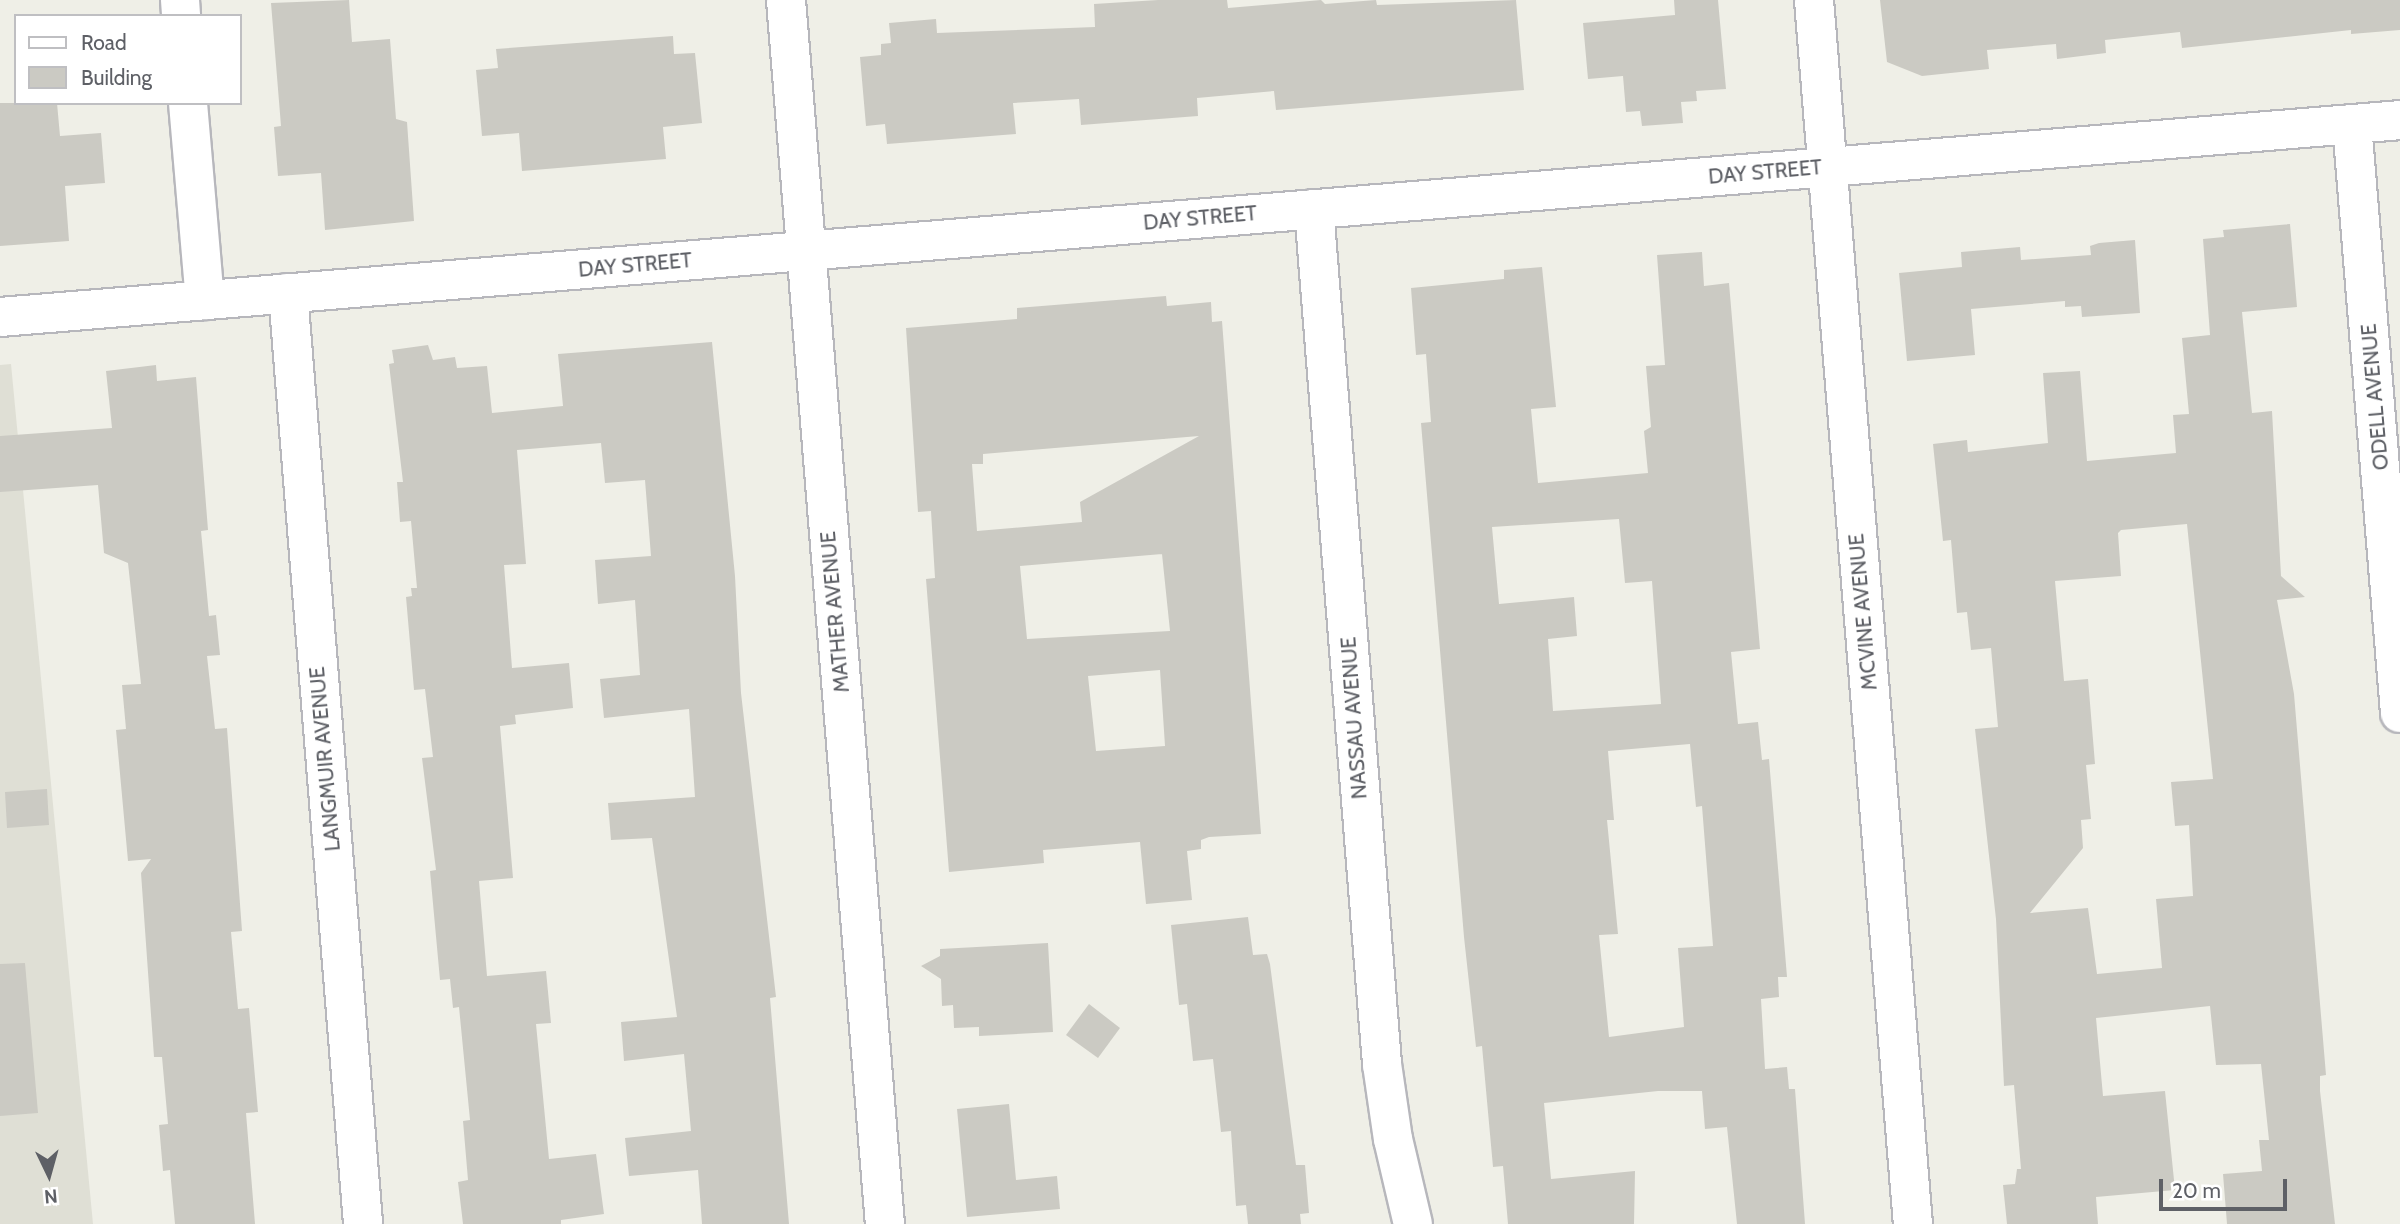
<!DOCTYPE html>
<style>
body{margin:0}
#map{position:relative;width:2400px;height:1224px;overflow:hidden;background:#efefe7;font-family:Cabin,sans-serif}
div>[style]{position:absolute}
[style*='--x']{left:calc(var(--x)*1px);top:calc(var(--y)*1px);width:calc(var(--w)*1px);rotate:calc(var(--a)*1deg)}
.education>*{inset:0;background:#dfdfd5}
.building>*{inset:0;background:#cbcac3}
.roads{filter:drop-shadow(2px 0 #b7b7bc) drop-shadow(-2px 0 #b7b7bc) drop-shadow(0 2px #b7b7bc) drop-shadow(0 -2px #b7b7bc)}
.minor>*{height:38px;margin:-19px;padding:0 19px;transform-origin:19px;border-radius:19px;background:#fff}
span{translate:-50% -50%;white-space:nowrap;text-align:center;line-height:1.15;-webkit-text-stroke:5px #fff;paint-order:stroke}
.street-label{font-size:21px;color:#5e6066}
.legend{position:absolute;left:14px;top:14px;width:228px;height:91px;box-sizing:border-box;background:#fff;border:2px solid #bfbfc2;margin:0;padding:9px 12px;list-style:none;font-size:21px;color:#5e6066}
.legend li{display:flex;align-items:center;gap:14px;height:35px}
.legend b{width:35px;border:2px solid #bfbfc2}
.north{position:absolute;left:14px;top:1140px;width:70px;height:70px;-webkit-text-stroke:5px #fff;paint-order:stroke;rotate:175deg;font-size:19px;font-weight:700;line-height:28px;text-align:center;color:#5e6066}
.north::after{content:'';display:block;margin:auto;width:24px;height:32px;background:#5e6066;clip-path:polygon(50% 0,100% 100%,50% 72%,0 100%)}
.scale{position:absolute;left:2159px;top:1179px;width:128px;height:32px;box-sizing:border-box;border:4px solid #5e6066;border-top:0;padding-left:9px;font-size:21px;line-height:24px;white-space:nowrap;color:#5e6066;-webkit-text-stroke:5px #fff;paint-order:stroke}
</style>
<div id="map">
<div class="education">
<i style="clip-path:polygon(11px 364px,93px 1224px,0 1224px,0 365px)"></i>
</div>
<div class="building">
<i style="clip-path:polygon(349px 0,352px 42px,390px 39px,396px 119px,407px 122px,414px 221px,325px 230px,321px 173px,278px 176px,274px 127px,281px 126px,271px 3px)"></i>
<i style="clip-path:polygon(1158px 0,1227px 0,1228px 8px,1321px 0,1325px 4px,1376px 0,1377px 5px,1516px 0,1524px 90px,1276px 110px,1274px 91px,1197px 98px,1198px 116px,1081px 125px,1079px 99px,1013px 103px,1016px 134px,887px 144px,885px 124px,866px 126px,860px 57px,881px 55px,881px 44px,891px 43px,889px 23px,936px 19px,937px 33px,1095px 27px,1094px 4px)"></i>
<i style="clip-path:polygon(1674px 0,1718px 0,1726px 89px,1696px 91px,1697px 101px,1681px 102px,1683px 123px,1642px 126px,1640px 111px,1626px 112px,1623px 76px,1588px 79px,1583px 23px,1675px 15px)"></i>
<i style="clip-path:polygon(1880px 0,2400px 0,2400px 30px,2351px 34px,2351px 30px,2182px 48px,2180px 32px,2105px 40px,2106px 53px,2057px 59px,2056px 44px,1987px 50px,1989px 69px,1922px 76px,1887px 62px)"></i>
<i style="clip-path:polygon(673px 36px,674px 54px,695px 53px,702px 123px,663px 127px,666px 159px,522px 171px,519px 133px,482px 136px,476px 70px,498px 68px,496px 49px)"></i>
<i style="clip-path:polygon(0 103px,57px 103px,60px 136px,101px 133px,105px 183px,65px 186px,69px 241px,0 246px)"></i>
<i style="clip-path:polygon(evenodd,2290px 224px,2297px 307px,2242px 312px,2252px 413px,2272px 411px,2281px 576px,2305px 597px,2277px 600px,2294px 694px,2326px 1075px,2320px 1076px,2320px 1091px,2335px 1224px,2227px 1224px,2223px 1174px,2262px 1171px,2259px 1140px,2269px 1140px,2261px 1064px,2216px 1065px,2210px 1006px,2096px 1018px,2103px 1096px,2165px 1091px,2175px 1190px,2096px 1197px,2098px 1224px,2007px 1224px,2003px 1185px,2015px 1184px,2017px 1169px,2021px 1169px,2014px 1085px,2004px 1086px,1996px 919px,1975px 729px,1998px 727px,1991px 648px,1971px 650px,1967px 612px,1957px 613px,1951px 540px,1943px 541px,1933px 444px,1967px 440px,1968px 452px,2048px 443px,2043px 373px,2080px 371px,2087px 461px,2176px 453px,2173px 415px,2189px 414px,2182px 338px,2210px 335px,2203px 239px,2224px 237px,2223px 230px,2290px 224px,2187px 524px,2213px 779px,2171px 782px,2175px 826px,2189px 825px,2193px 896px,2156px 899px,2162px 968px,2097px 974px,2088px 908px,2030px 913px,2083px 848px,2081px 820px,2091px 819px,2086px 765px,2095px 764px,2088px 679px,2064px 681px,2055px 581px,2121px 576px,2118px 533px,2121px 530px,2187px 524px)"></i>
<i style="clip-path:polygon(2135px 240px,2140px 313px,2082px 317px,2081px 306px,2065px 307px,2065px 301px,1971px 309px,1975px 355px,1907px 361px,1899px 273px,1962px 267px,1961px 252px,2020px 247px,2021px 260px,2091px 255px,2090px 246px,2099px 243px)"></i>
<i style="clip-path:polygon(evenodd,1702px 252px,1704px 286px,1729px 283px,1760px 649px,1731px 652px,1738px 724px,1758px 722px,1762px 760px,1769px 759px,1787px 977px,1778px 977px,1779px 997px,1761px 999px,1765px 1069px,1787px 1067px,1789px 1089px,1795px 1089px,1805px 1224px,1737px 1224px,1727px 1127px,1705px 1129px,1702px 1091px,1658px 1091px,1544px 1103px,1551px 1179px,1635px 1171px,1634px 1224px,1508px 1224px,1503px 1166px,1493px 1167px,1482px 1046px,1476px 1047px,1464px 937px,1421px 423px,1431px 422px,1426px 354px,1416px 355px,1411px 288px,1504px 279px,1504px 270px,1542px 267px,1556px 407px,1531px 409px,1538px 483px,1648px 473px,1644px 431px,1651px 427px,1646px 366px,1665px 365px,1657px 255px,1702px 252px,1619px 519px,1625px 583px,1652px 581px,1661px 704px,1553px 711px,1548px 639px,1577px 636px,1574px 597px,1499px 604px,1492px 527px,1619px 519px,1702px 252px,1690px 744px,1696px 807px,1702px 806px,1713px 946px,1678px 948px,1684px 1027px,1609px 1037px,1599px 935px,1618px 934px,1607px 820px,1614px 820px,1608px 751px,1690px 744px)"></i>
<i style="clip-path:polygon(evenodd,1166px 296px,1167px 306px,1211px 302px,1212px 322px,1222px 321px,1261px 834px,1209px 837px,1201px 840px,1201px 849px,1187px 851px,1192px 900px,1146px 904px,1140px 842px,1043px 850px,1044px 863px,949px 872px,926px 579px,935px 578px,931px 511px,918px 512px,906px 328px,1017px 319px,1017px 308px,1166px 296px,1199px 436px,1080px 502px,1082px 522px,977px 531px,972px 464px,983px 464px,983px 454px,1199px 436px,1166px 296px,1162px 554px,1170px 631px,1027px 639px,1020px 566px,1162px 554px,1166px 296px,1160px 670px,1165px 746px,1096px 751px,1088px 676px,1160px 670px)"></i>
<i style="clip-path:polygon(712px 342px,735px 576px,741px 693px,776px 997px,770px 998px,789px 1224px,702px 1224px,698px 1170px,629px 1176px,625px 1138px,691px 1131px,684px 1054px,624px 1061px,621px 1022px,677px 1017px,652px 838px,611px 840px,608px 803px,695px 797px,689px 709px,604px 718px,600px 679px,640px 675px,635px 600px,598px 604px,595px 560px,651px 556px,645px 480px,605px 483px,601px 443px,517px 450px,526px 564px,504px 565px,512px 668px,569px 663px,573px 708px,515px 715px,516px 724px,500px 726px,513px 878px,479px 881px,487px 976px,546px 971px,551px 1023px,536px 1024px,549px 1159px,596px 1154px,604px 1214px,561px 1220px,561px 1224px,463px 1224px,458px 1182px,468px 1180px,463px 1121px,470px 1120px,459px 1007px,453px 1008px,450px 979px,440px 980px,430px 871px,436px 870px,422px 758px,433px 757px,425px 689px,414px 690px,406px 597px,412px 596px,411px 588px,417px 588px,411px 521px,400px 522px,397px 482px,403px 482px,389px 364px,394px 363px,392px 350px,428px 345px,433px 360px,455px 357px,457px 368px,487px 366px,492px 413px,563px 406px,558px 354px)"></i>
<i style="clip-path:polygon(156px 365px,157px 381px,196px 377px,208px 530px,201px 531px,209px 616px,216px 615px,220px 655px,207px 656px,215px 729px,227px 728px,242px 931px,231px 932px,238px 1009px,249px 1008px,258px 1112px,246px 1113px,255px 1224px,175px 1224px,170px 1170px,163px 1171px,159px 1125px,168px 1124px,162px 1057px,154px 1057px,141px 873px,151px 859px,128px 861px,116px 730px,126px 729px,122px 685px,141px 684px,128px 563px,104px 553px,98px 485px,0 492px,0 436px,112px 428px,106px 371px)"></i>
<i style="clip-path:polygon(47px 789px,49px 825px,7px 828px,5px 792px)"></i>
<i style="clip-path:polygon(1248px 917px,1253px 955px,1267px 954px,1270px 964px,1296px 1165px,1305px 1165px,1309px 1213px,1300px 1214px,1301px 1224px,1248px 1224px,1246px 1205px,1236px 1206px,1231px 1131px,1221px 1132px,1213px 1059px,1193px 1061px,1187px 1004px,1179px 1005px,1171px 925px)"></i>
<i style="clip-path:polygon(1048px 943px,1053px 1032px,979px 1036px,979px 1027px,954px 1028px,953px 1005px,942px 1006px,941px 979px,921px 966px,940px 956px,940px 949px)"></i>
<i style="clip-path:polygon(25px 963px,38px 1113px,0 1116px,0 964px)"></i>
<i style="clip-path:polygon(1089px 1004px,1120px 1028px,1098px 1058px,1066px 1035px)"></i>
<i style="clip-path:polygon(1009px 1104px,1016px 1180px,1057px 1176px,1060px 1209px,967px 1217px,957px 1109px)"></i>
</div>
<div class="roads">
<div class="minor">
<i style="--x:180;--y:0;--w:16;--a:86"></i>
<i style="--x:786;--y:0;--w:1228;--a:85.38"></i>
<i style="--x:1814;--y:0;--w:1228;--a:85.38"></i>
<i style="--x:188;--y:103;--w:198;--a:85.1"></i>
<i style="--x:2352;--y:124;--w:591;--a:85.34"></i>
<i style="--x:1314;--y:209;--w:858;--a:85.45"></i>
<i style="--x:1382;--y:1064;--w:76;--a:81.7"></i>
<i style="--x:1393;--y:1139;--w:87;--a:76.8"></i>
<i style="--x:288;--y:293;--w:934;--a:85.39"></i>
<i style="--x:0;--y:317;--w:2408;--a:-4.69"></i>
</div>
</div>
<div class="street-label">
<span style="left:1765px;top:172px;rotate:-5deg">DAY STREET</span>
<span style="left:1200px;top:218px;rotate:-5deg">DAY STREET</span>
<span style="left:635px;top:265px;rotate:-5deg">DAY STREET</span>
<span style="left:2375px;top:397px;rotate:-95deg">ODELL AVENUE</span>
<span style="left:835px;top:612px;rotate:-95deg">MATHER AVENUE</span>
<span style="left:1863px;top:612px;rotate:-95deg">MCVINE AVENUE</span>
<span style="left:1354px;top:718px;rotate:-94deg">NASSAU AVENUE</span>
<span style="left:325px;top:759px;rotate:-95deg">LANGMUIR AVENUE</span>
</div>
<ul class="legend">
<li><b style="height:9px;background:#fff"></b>Road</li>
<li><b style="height:19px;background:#cbcac3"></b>Building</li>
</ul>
<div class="north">N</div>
<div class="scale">20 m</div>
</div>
